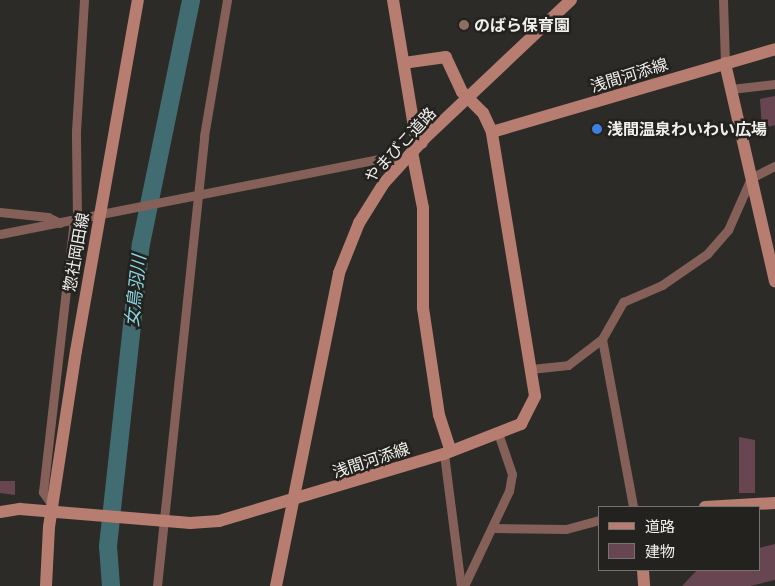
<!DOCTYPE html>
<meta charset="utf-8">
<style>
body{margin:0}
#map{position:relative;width:775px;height:586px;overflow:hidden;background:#2d2b27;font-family:"Asap Condensed","Noto Sans JP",sans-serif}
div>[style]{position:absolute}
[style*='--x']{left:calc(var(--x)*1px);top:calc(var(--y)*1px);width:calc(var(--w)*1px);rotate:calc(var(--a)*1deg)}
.river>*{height:18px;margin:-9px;padding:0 9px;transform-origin:9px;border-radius:9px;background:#406c72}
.building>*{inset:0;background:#674652}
.street>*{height:9px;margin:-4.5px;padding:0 4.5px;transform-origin:4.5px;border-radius:4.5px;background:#846058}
.secondary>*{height:12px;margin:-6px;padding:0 6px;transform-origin:6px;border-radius:6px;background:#b67d70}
.dots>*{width:14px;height:14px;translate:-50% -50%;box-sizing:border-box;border:2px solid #23221e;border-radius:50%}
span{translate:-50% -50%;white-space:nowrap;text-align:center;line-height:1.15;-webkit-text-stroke:5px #23221e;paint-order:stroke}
.poi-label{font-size:16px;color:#f0efec;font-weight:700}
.left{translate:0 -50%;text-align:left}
.street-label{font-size:16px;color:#f0efec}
.water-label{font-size:18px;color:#89d8e4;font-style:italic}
.legend{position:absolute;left:598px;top:506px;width:162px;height:65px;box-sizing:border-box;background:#23221e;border:1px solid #757470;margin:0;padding:6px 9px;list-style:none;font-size:15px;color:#f0efec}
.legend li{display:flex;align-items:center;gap:10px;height:25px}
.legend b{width:25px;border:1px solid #757470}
</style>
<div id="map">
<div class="river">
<i style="--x:111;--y:586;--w:40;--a:-94.3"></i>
<i style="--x:108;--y:546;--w:304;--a:-83.8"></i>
<i style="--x:141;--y:244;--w:249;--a:-78.4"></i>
</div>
<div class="building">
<i style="clip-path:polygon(775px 96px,775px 125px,762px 129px,760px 99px)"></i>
<i style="clip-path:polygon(739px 437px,755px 440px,755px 493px,739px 493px)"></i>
<i style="clip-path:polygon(0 481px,15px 481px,15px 495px,0 493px)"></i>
<i style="clip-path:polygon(775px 544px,775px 580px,750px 586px,682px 586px,697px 570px,759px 570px,759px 548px)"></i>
</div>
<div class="street">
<i style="--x:723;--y:0;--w:63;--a:88.2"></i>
<i style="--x:731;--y:89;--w:44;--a:-6.5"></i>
<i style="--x:0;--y:212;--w:48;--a:5.9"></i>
<i style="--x:48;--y:217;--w:13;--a:27"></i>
<i style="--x:77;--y:219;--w:88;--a:-90.7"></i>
<i style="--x:76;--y:131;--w:131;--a:-86.5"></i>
<i style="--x:0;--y:234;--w:398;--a:-11.2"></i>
<i style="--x:390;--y:157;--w:13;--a:27"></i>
<i style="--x:602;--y:339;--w:171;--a:79.5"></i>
<i style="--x:531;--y:369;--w:37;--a:-6"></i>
<i style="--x:568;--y:365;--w:43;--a:-37.4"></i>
<i style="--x:602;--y:339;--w:43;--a:-60.4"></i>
<i style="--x:623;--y:302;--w:43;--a:-23.6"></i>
<i style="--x:662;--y:285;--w:55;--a:-34.6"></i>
<i style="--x:707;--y:254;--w:32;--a:-49"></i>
<i style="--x:728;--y:230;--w:57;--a:-66.1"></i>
<i style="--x:751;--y:178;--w:27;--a:-27"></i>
<i style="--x:444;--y:454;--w:133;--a:82.7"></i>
<i style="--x:52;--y:505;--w:16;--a:-125"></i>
<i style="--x:43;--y:492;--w:274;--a:-83.5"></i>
<i style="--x:494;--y:528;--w:72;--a:0.8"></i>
<i style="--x:566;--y:529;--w:34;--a:-15"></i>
<i style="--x:157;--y:586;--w:452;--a:-84"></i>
<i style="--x:204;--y:136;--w:138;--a:-80.4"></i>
<i style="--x:464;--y:586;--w:105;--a:-64.7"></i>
<i style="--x:509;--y:491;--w:17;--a:-80"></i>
<i style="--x:512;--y:474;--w:40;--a:-108.9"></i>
</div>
<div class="secondary">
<i style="--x:393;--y:0;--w:135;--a:80.6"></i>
<i style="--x:415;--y:133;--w:12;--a:55"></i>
<i style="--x:725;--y:63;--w:224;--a:77.1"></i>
<i style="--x:492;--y:132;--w:295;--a:-16.3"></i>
<i style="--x:412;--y:152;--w:57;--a:78.9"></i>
<i style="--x:423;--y:208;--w:100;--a:90"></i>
<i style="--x:423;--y:308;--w:108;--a:81.5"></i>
<i style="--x:439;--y:415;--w:38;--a:72"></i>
<i style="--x:705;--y:507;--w:70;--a:-3.3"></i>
<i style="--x:0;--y:512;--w:20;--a:-9"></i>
<i style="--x:20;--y:509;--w:171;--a:4.7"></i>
<i style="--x:190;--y:523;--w:29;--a:-4"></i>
<i style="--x:219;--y:521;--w:235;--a:-16.6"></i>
<i style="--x:444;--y:454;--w:83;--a:-21.3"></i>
<i style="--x:521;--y:424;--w:31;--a:-63"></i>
<i style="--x:535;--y:396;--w:267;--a:-99.3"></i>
<i style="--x:492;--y:132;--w:21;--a:-115"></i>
<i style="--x:483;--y:113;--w:30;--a:-135"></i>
<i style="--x:462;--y:92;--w:38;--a:-115"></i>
<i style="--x:446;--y:57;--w:42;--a:171.9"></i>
<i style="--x:643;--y:570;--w:16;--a:86"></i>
<i style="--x:46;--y:586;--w:59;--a:-87.1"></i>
<i style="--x:49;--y:527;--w:178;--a:-81.3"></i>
<i style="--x:76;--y:351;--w:356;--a:-80"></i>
<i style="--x:276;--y:586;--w:319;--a:-78.6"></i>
<i style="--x:339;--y:273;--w:54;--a:-68.2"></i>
<i style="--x:359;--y:223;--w:47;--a:-58"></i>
<i style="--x:384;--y:183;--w:61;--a:-47.7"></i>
<i style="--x:425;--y:138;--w:201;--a:-43.4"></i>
</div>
<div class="dots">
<i style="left:464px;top:25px;background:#8d6e63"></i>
<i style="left:597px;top:129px;background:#3f7fe0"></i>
</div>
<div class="poi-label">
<span class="left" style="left:474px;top:25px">のばら保育園</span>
<span class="left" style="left:607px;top:129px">浅間温泉わいわい広場</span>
</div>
<div class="street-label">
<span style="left:629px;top:75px;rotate:-17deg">浅間河添線</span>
<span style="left:400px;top:145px;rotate:-47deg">やまびこ道路</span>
<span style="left:76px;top:252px;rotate:-80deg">惣社岡田線</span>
<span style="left:371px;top:460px;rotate:-18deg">浅間河添線</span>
</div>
<div class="water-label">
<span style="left:136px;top:291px;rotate:-84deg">女鳥羽川</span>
</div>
<ul class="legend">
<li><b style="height:6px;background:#b67d70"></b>道路</li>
<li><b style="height:14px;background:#674652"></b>建物</li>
</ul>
</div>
